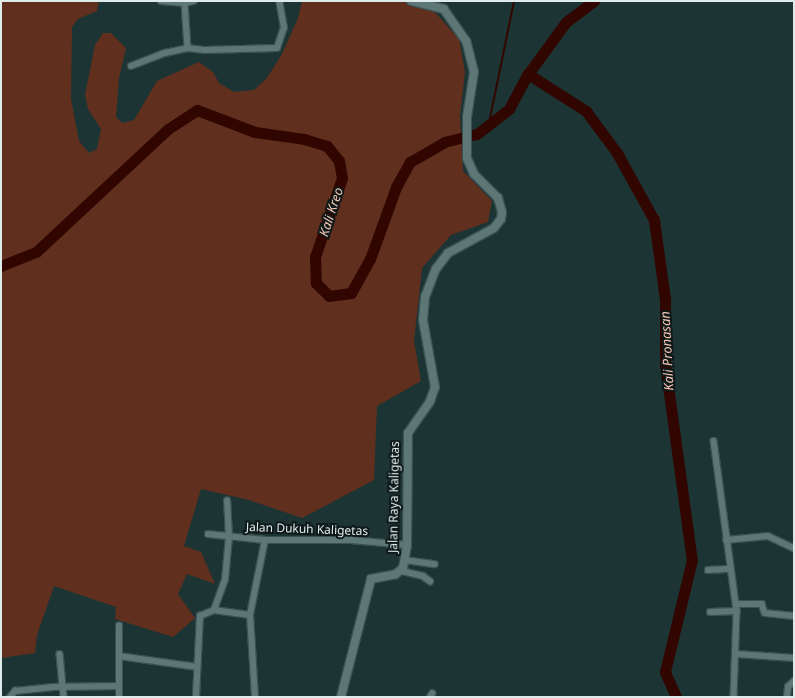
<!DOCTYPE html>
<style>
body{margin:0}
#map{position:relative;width:795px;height:698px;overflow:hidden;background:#1c3433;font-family:"Noto Sans",sans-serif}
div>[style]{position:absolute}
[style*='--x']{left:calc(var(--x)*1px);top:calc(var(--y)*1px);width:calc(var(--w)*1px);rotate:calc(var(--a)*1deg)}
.green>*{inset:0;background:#602f1d}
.stream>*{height:2px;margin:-1px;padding:0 1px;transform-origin:1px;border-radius:1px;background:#310600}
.river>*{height:11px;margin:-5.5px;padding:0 5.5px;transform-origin:5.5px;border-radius:5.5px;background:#310600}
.roads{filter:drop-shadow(1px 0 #3c5151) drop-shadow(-1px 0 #3c5151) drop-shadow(0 1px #3c5151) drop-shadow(0 -1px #3c5151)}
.minor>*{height:5.5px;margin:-2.75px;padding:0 2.75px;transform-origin:2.75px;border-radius:2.75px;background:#5d7676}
.secondary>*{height:8px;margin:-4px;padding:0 4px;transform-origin:4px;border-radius:4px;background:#5d7676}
span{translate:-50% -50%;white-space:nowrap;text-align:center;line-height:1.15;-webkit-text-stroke:4px #0f1919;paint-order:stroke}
.street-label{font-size:12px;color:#ddebea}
.water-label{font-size:13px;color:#f7c5b3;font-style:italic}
.frame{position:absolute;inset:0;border:2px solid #ddebea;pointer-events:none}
</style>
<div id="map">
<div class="green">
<i style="clip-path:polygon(1px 1px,99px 1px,97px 11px,78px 19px,72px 27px,71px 99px,79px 141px,89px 153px,97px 149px,101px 129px,88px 109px,85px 95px,95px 45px,103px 33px,111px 33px,126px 48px,119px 78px,116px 117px,122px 123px,134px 120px,157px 81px,199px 62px,213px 72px,219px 83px,234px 92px,254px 90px,267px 78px,282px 54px,298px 18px,302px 1px,401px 1px,433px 10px,459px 39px,465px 72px,460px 115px,463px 171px,492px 201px,488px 222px,451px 235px,422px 268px,414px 341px,421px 381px,377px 406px,374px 480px,302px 518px,249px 500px,201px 489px,184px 546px,201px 552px,215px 584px,187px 574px,178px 594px,195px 618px,173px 637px,115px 619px,116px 607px,54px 586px,37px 635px,35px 653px,1px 658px)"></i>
</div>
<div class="stream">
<i style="--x:489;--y:123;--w:125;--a:-78.4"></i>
</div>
<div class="river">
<i style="--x:528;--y:74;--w:69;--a:32.5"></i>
<i style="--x:586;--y:111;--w:52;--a:53.6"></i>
<i style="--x:617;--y:153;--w:77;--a:61.1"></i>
<i style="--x:654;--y:220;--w:80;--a:82.1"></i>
<i style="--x:665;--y:299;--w:65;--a:90"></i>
<i style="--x:665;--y:364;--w:198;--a:82.2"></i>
<i style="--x:692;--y:560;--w:115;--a:103.6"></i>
<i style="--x:665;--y:672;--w:27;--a:66"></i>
<i style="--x:1;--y:266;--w:38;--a:-22"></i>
<i style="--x:36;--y:252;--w:180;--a:-43"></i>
<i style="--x:168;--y:129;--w:35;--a:-33"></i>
<i style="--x:197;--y:110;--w:62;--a:20.8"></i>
<i style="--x:255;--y:132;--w:49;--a:8.1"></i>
<i style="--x:304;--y:139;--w:24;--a:17"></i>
<i style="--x:327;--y:146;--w:19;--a:51"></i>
<i style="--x:339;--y:161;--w:17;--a:80"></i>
<i style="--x:342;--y:178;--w:83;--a:108.9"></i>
<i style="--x:315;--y:257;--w:26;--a:88"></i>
<i style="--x:316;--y:283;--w:18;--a:45"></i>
<i style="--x:329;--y:296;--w:22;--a:-8"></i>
<i style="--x:351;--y:293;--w:39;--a:-61"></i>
<i style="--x:370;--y:259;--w:77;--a:-70.1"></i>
<i style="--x:396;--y:187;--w:29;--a:-61"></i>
<i style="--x:410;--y:162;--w:39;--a:-30"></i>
<i style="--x:444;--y:142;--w:34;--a:-14"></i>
<i style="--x:477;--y:134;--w:41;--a:-38"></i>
<i style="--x:509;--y:109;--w:40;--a:-62"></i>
<i style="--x:528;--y:74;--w:64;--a:-53.8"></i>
<i style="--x:566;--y:22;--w:35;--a:-37"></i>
</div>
<div class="roads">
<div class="minor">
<i style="--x:161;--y:1;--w:24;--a:5"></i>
<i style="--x:185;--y:3;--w:45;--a:86.2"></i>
<i style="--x:188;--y:48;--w:17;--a:7"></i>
<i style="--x:205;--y:50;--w:72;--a:-1.6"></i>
<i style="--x:277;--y:48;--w:21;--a:-71"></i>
<i style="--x:284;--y:28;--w:27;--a:-100"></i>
<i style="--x:185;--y:3;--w:9;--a:-13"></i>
<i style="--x:131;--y:66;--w:36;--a:-21"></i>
<i style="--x:165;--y:53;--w:24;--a:-12"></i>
<i style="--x:714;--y:441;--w:172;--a:82.3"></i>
<i style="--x:737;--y:611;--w:86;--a:92"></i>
<i style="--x:208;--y:534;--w:57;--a:6"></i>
<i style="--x:265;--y:540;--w:86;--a:0"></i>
<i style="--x:351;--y:540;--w:56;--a:5.1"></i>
<i style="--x:726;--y:540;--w:42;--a:-5.4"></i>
<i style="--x:768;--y:536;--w:29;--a:25"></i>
<i style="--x:405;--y:560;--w:30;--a:8"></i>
<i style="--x:708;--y:570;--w:22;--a:-3"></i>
<i style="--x:402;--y:571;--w:22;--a:13"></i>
<i style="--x:423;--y:576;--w:9;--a:36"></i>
<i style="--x:736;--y:604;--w:26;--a:0"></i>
<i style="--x:762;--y:604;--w:9;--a:72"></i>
<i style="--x:765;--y:613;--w:29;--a:6"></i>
<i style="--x:214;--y:610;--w:32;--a:-70"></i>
<i style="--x:225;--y:580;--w:43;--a:-84.7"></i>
<i style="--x:229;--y:537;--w:36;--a:-93"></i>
<i style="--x:710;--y:612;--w:27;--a:-2"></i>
<i style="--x:60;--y:654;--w:43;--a:84.7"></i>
<i style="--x:737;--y:654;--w:57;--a:4"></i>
<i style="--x:119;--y:656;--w:79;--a:8"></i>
<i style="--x:10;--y:697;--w:8;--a:-50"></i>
<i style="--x:15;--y:691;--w:36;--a:-6"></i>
<i style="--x:51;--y:687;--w:68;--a:-0.8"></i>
<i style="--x:119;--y:697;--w:71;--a:-90"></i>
<i style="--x:196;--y:697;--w:81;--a:-87.2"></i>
<i style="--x:200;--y:616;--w:15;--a:-23"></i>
<i style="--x:214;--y:610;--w:36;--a:8"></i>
<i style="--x:255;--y:697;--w:82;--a:-93.5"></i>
<i style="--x:250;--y:615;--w:76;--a:-78.7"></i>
<i style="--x:430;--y:697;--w:4;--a:-56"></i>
<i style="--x:787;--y:697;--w:10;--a:-84"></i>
<i style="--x:788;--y:687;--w:8;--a:-45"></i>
</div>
<div class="secondary">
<i style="--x:341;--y:697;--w:122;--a:-75.7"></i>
<i style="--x:371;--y:579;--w:25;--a:-11"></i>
<i style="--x:396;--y:574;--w:9;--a:-41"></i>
<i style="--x:403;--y:568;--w:23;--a:-80"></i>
<i style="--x:407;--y:545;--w:112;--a:-89.5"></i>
<i style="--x:408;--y:433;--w:39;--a:-55"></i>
<i style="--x:430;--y:401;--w:15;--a:-70"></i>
<i style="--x:435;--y:387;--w:68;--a:-100.2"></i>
<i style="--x:423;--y:320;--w:23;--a:-85"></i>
<i style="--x:425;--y:297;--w:30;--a:-69"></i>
<i style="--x:436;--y:269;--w:20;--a:-53"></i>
<i style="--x:448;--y:253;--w:52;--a:-28.5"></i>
<i style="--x:494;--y:228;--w:11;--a:-52"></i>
<i style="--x:501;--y:219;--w:7;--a:-82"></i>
<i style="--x:502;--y:212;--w:15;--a:-106"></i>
<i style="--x:498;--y:198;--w:34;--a:-135"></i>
<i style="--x:474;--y:174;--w:17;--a:-114"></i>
<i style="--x:467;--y:158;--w:41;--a:-90"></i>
<i style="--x:467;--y:117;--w:46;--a:-81.2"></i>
<i style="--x:474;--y:72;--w:32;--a:-104"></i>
<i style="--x:466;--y:41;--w:39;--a:-125"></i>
<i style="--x:444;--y:9;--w:34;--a:-166"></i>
</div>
</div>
<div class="street-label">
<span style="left:394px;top:497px;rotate:-89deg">Jalan Raya Kaligetas</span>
<span style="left:307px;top:529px;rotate:2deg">Jalan Dukuh Kaligetas</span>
</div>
<div class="water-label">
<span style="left:331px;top:212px;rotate:-72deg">Kali Kreo</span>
<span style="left:667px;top:351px;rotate:-93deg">Kali Pronasan</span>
</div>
<div class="frame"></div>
</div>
